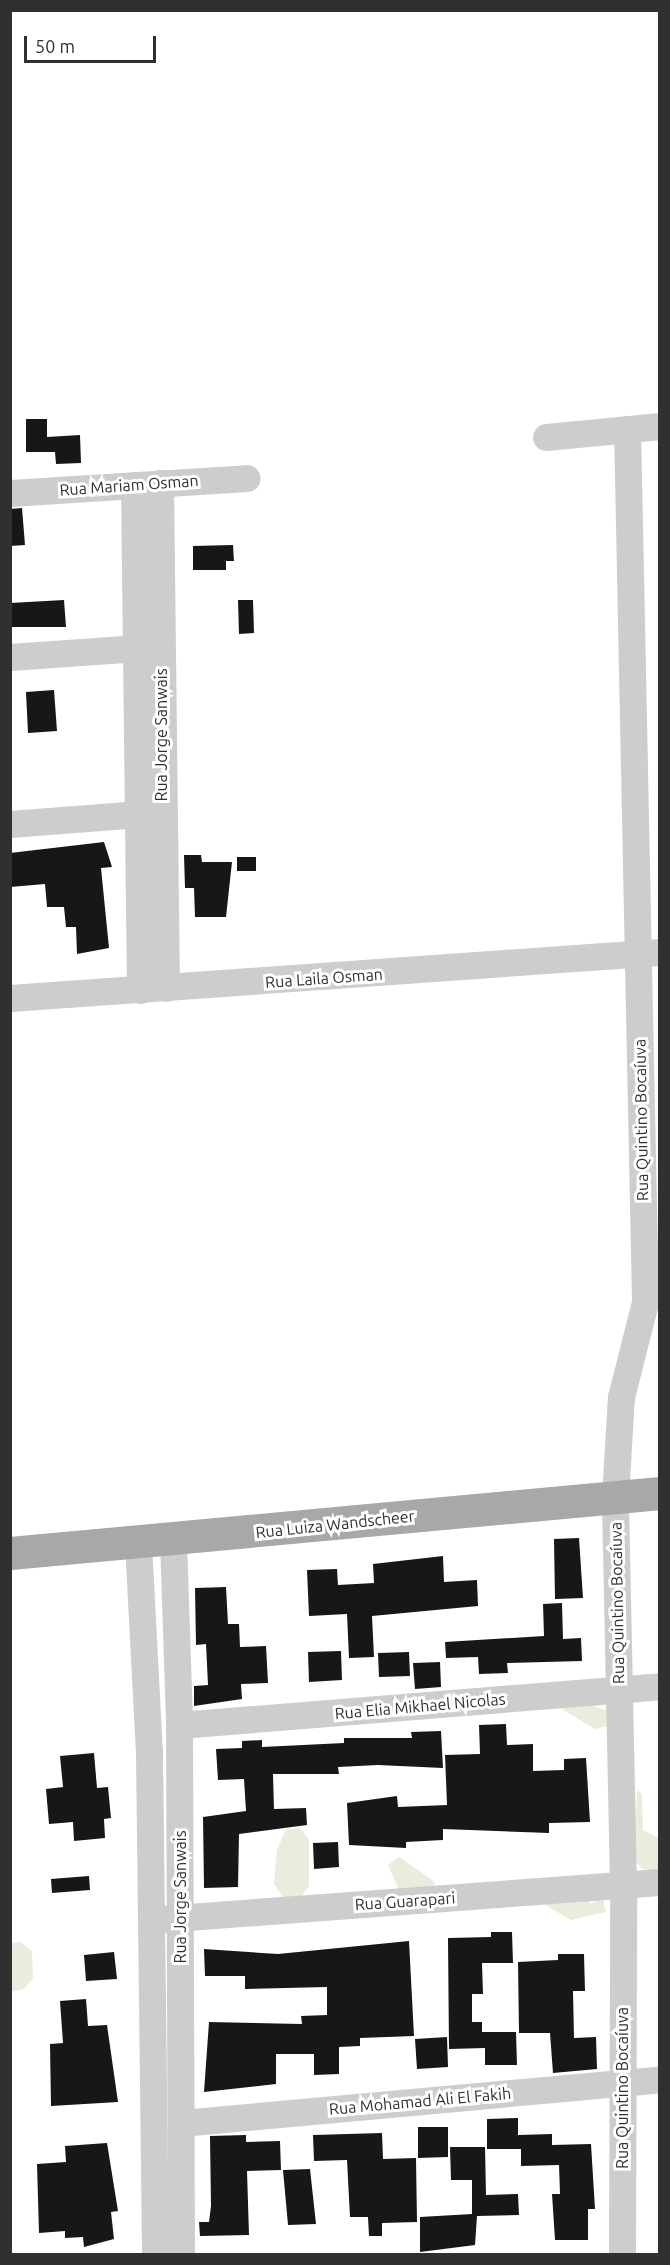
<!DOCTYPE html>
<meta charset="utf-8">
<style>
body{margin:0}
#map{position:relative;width:670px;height:2265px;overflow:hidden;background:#fff;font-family:Ubuntu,sans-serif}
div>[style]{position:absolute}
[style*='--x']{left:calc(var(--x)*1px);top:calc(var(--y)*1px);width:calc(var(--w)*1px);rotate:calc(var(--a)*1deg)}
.green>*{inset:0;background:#e8eddd}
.building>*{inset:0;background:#171717}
.minor>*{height:27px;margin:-13.5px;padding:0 13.5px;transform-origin:13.5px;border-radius:13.5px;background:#cdcdcd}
.major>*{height:33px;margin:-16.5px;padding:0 16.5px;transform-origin:16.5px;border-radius:16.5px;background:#a8a8a8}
span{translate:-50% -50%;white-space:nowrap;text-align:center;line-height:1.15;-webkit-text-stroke:6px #fff;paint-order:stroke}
.street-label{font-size:16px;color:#303030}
.frame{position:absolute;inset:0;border:12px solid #303030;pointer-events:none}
.scale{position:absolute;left:24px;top:36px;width:132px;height:27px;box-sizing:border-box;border:3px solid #303030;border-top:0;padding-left:8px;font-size:18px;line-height:21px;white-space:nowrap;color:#303030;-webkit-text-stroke:4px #fff;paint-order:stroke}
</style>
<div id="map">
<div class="green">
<i style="clip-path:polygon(580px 1701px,607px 1711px,609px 1726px,595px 1729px,563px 1710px,566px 1703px)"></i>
<i style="clip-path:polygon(637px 1790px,642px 1794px,643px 1830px,659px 1838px,659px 1871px,642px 1869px,633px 1858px)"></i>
<i style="clip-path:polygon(300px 1828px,309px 1840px,309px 1886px,300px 1898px,285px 1900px,274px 1884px,277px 1850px,286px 1829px)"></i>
<i style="clip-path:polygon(399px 1857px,431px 1879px,436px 1885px,400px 1892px,388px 1865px)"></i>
<i style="clip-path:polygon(587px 1897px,590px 1904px,603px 1898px,606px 1912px,571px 1920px,547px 1906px,547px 1899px)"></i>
<i style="clip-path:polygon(21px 1942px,32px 1951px,33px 1978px,24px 1989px,11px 1992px,11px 1943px)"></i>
</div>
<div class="building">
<i style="clip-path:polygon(26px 419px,47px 419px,47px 437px,80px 435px,81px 463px,56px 464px,55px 452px,26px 452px)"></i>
<i style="clip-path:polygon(22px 508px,25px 545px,10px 546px,10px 509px)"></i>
<i style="clip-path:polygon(233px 545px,234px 561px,226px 561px,226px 570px,193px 570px,193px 546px)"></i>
<i style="clip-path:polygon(64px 600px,66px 627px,10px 627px,10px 603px)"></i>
<i style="clip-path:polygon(238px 600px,253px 600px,254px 633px,239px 634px)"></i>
<i style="clip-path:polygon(54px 690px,57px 731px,28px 733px,26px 692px)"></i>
<i style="clip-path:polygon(104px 842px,112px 867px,101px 868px,109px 948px,77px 954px,76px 927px,66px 927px,64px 907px,47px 907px,45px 884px,10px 887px,10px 853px)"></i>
<i style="clip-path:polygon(184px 855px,201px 855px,202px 862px,232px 862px,226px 917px,195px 917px,194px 888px,185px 888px)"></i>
<i style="clip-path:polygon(237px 857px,256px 857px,256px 871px,237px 871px)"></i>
<i style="clip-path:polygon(579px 1538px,583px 1598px,555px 1599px,554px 1539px)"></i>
<i style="clip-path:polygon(443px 1556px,444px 1582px,477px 1580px,478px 1606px,372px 1616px,374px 1657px,349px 1658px,347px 1614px,309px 1616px,307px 1570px,337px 1569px,338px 1585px,374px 1583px,373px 1564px)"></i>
<i style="clip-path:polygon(226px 1587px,228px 1624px,239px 1624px,240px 1647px,266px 1646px,268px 1683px,241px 1684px,242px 1699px,194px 1706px,194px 1686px,208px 1685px,206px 1644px,196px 1645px,195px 1588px)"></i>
<i style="clip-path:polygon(562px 1603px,563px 1639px,581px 1638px,582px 1661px,507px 1663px,508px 1673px,479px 1674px,478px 1657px,446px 1658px,445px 1642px,544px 1636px,543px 1604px)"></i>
<i style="clip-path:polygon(341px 1651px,342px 1680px,309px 1682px,308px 1652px)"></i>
<i style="clip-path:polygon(409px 1652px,410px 1676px,379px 1677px,378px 1653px)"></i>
<i style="clip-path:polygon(440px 1662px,441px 1687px,415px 1689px,413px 1663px)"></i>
<i style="clip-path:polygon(506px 1724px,507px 1745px,533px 1744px,533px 1771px,564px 1770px,564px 1759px,586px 1758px,590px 1822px,549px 1823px,549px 1833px,443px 1829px,443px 1840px,406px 1842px,406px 1848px,349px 1845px,347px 1803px,397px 1796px,398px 1807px,447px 1805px,445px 1755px,480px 1754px,479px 1725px)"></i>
<i style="clip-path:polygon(441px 1731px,443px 1768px,378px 1765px,338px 1767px,339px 1774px,273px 1774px,274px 1809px,306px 1808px,307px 1825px,239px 1834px,238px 1887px,204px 1888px,203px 1817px,246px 1811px,244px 1779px,218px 1780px,216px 1749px,242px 1748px,242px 1741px,262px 1740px,262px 1747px,344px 1743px,344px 1738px,412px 1738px,411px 1732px)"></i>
<i style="clip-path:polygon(94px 1753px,97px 1788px,108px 1787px,111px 1818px,104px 1819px,105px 1838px,74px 1841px,73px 1822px,49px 1824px,46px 1789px,63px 1787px,60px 1756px)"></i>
<i style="clip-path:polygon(338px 1842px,339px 1867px,314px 1869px,313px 1843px)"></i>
<i style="clip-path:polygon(89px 1876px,90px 1890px,52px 1893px,51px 1879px)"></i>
<i style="clip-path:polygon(491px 1932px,512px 1932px,513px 1963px,482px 1963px,483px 1994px,472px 1994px,472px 2022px,482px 2022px,482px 2032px,516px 2032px,517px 2065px,485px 2065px,485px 2048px,449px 2049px,448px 1938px,491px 1937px)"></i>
<i style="clip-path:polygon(409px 1941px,414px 2036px,360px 2038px,360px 2046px,339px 2047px,339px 2074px,314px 2075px,314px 2054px,276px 2054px,276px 2084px,204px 2092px,209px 2022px,302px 2024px,301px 2016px,327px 2015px,327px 1987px,245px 1989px,245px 1976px,205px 1976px,204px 1949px,278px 1954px)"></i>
<i style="clip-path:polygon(114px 1952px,117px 1979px,86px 1981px,84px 1955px)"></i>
<i style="clip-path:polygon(558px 1954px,584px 1954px,585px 1991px,573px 1991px,574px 2038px,596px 2037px,597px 2069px,553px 2073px,550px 2033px,519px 2033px,518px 1962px,558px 1960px)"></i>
<i style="clip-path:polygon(86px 1999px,88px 2026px,107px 2025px,118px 2102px,51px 2106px,50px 2044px,63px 2043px,60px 2001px)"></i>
<i style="clip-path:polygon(447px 2037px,448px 2067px,417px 2069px,415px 2039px)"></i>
<i style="clip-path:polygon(518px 2118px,518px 2135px,552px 2134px,552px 2145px,591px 2144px,595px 2209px,588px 2209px,588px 2240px,555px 2240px,552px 2194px,560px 2194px,559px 2165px,521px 2166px,521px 2149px,487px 2149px,487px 2119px)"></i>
<i style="clip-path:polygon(418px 2127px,448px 2127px,448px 2157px,418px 2158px)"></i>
<i style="clip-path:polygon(382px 2133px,383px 2159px,416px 2158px,417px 2222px,382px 2223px,382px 2236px,369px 2236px,368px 2217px,350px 2217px,347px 2160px,314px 2161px,313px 2135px)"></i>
<i style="clip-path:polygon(246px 2135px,246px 2142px,280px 2141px,281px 2170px,247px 2171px,249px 2235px,200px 2236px,199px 2222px,209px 2222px,211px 2206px,210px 2136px)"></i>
<i style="clip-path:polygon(107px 2143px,118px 2211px,111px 2212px,114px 2239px,84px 2247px,83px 2237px,65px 2238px,65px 2231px,39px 2233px,37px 2164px,66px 2162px,65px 2146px)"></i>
<i style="clip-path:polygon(450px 2147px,485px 2147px,486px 2195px,518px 2194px,519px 2215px,477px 2216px,475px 2245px,420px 2252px,420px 2217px,472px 2214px,472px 2180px,451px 2180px)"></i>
<i style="clip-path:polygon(310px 2169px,316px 2224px,288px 2225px,283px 2170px)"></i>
</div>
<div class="minor">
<i style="--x:546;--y:437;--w:115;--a:-5.5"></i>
<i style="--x:160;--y:483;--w:505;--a:89.32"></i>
<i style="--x:134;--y:485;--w:505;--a:89.32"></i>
<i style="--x:10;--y:493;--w:237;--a:-3.6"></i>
<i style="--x:10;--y:657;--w:143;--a:-4"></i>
<i style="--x:10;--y:824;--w:143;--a:-4.4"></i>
<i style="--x:10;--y:998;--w:652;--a:-4.05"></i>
<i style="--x:173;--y:1540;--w:185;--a:88.1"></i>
<i style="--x:179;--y:1725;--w:529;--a:89.78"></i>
<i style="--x:138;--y:1543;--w:210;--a:87"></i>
<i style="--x:149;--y:1753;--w:501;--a:89.31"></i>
<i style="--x:179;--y:1725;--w:483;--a:-4.6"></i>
<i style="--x:161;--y:1919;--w:500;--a:-4.24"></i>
<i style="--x:181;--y:2123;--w:481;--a:-5.2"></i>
<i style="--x:622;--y:2254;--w:369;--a:-89.8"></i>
<i style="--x:623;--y:1885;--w:388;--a:-91.2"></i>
<i style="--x:615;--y:1497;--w:100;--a:-86.6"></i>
<i style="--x:621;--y:1397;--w:98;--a:-75.8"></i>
<i style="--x:645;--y:1302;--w:873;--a:-91.18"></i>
</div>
<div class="major">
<i style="--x:10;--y:1553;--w:653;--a:-5.27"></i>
</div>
<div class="street-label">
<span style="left:129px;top:485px;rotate:-4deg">Rua Mariam Osman</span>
<span style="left:161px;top:735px;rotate:-90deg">Rua Jorge Sanwais</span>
<span style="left:324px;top:978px;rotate:-4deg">Rua Laila Osman</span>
<span style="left:641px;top:1120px;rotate:-91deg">Rua Quintino Bocaíuva</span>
<span style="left:335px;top:1524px;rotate:-6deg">Rua Luiza Wandscheer</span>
<span style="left:617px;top:1603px;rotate:-91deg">Rua Quintino Bocaíuva</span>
<span style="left:420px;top:1706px;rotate:-5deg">Rua Elia Mikhael Nicolas</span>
<span style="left:180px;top:1897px;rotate:-90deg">Rua Jorge Sanwais</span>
<span style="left:405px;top:1901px;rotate:-4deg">Rua Guarapari</span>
<span style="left:622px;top:2088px;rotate:-90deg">Rua Quintino Bocaíuva</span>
<span style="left:420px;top:2101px;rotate:-5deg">Rua Mohamad Ali El Fakih</span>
</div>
<div class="frame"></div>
<div class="scale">50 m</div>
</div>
